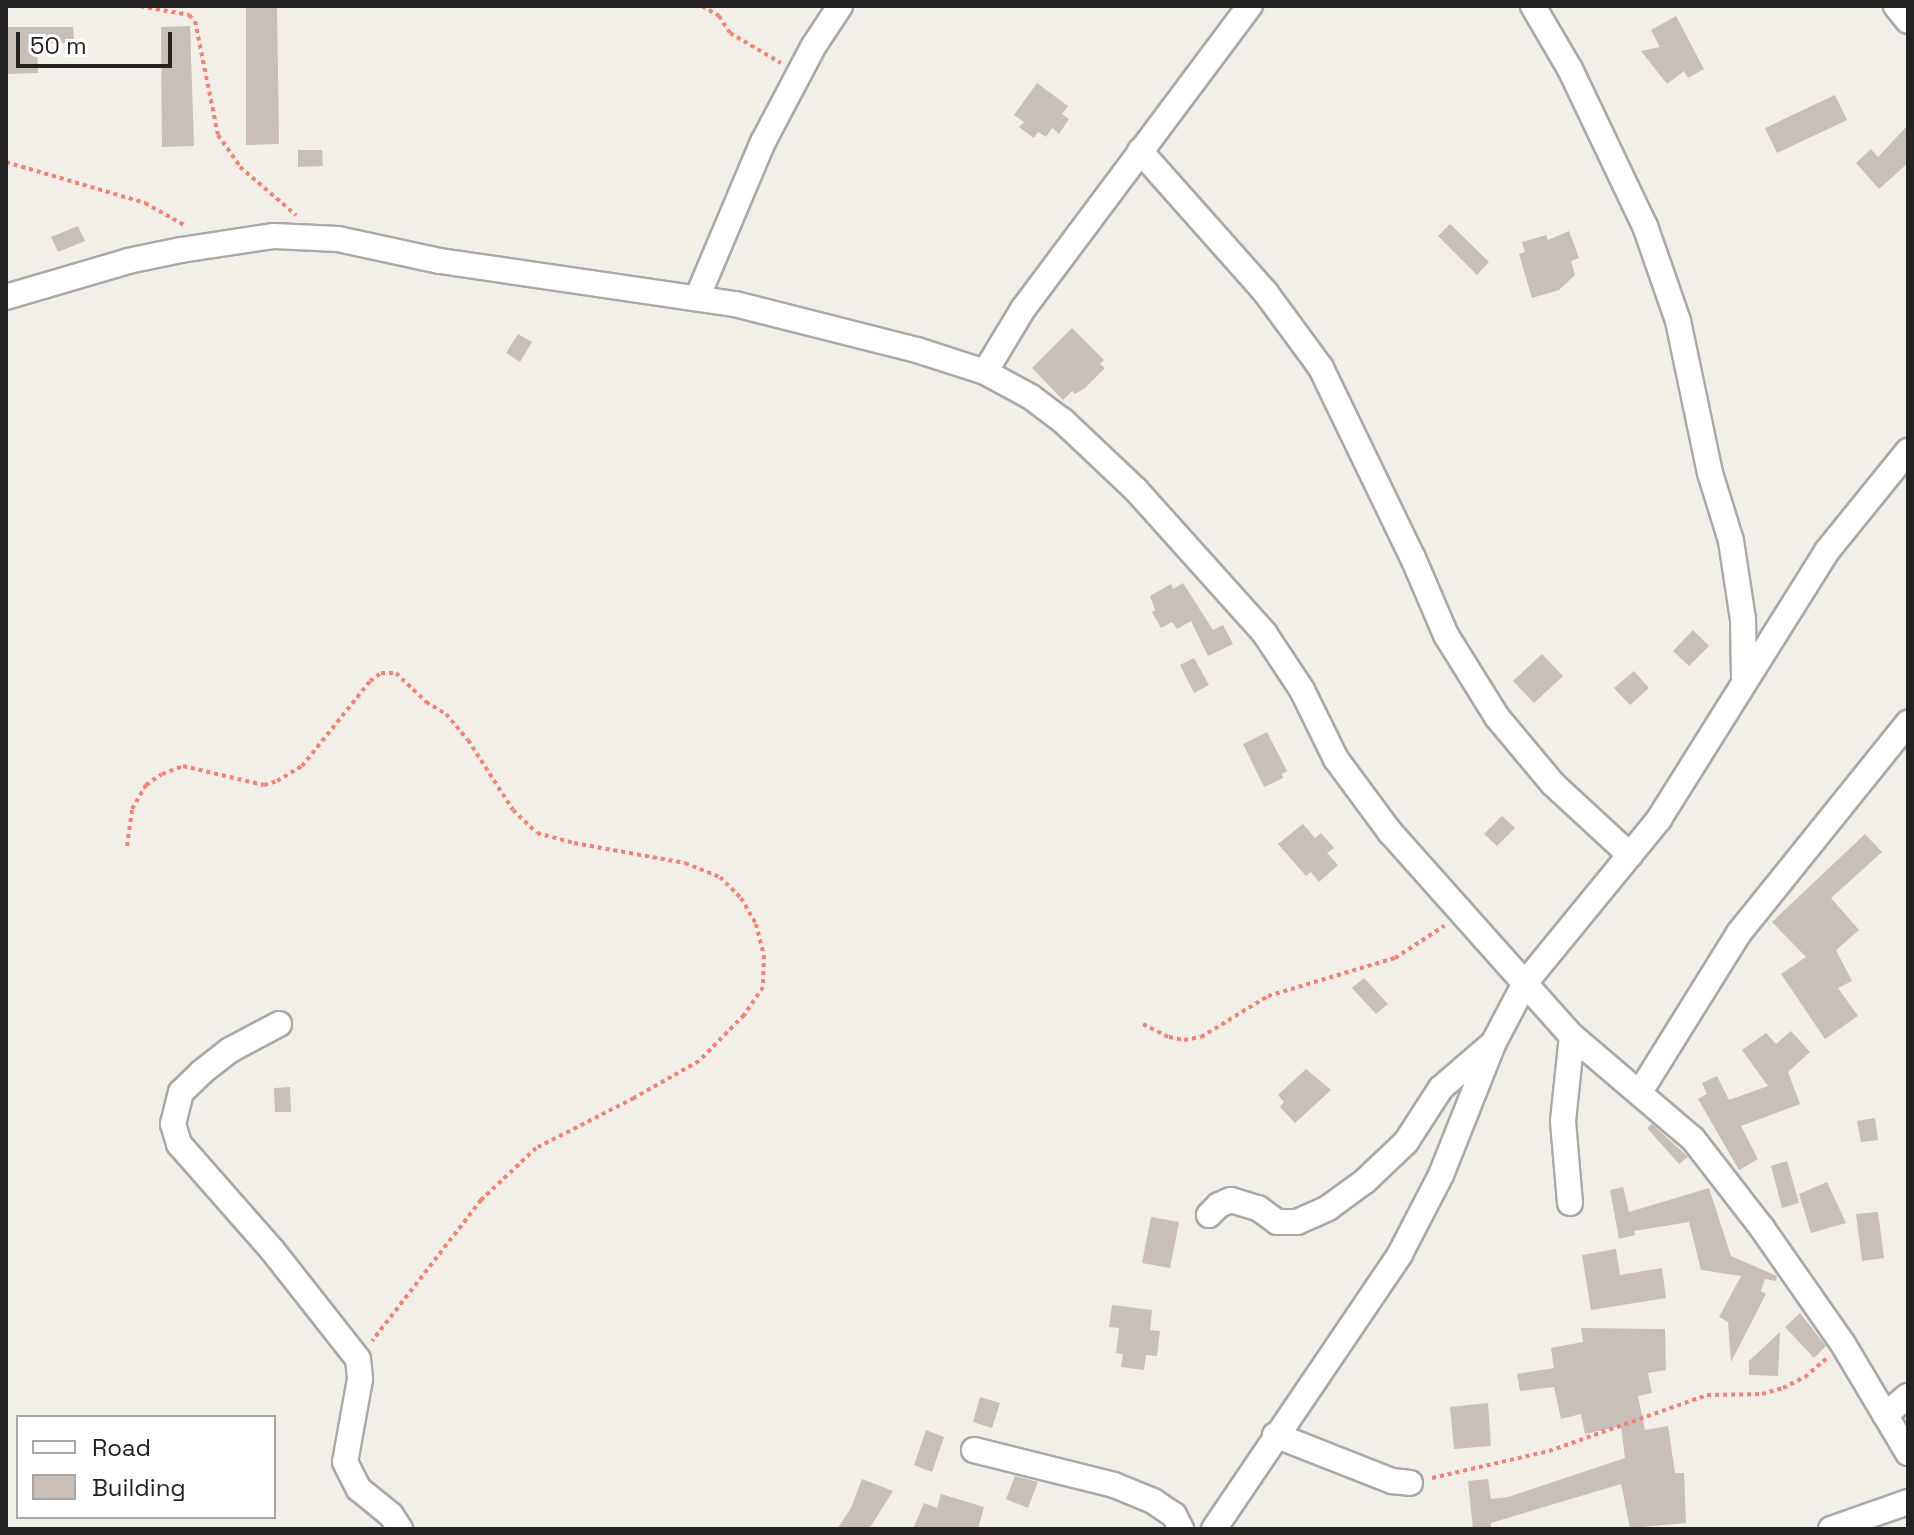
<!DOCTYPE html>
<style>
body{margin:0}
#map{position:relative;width:1914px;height:1535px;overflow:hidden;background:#f2efe9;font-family:"Space Grotesk",sans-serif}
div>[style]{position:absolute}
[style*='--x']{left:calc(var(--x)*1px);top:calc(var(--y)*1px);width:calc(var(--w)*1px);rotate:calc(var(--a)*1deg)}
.building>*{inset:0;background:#c7bfb8}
.path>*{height:4px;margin-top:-2px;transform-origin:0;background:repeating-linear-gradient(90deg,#fa8072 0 4px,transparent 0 8px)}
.roads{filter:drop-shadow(2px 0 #a9a9a9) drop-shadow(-2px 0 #a9a9a9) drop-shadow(0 2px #a9a9a9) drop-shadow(0 -2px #a9a9a9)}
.minor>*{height:24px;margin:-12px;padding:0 12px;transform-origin:12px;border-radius:12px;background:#fff}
span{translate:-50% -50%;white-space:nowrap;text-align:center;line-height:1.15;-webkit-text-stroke:6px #fff;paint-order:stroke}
.frame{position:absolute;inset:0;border:8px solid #222;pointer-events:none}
.legend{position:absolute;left:16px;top:1415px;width:260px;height:104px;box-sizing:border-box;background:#fff;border:2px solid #a7a7a7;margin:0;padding:10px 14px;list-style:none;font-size:24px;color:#222}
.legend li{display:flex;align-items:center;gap:16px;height:40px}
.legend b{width:40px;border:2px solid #a7a7a7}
.scale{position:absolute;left:16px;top:32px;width:156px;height:36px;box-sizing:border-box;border:4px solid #222;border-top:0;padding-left:10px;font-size:24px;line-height:28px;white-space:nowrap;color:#222;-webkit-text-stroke:6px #fff;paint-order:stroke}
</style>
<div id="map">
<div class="building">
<i style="clip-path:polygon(246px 6px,277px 6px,279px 144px,246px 145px)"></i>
<i style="clip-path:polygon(1676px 16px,1704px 69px,1688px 78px,1684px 71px,1667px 84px,1641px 51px,1660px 47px,1651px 30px)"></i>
<i style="clip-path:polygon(190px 26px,194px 146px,162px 147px,161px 27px)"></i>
<i style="clip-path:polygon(6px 27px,73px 27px,74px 43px,37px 43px,38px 73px,7px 74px)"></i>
<i style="clip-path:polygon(1037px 83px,1068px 106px,1062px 114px,1069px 119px,1059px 134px,1052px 128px,1046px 137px,1038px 132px,1034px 138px,1019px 127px,1024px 122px,1014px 115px)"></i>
<i style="clip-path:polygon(1835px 95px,1847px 120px,1777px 153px,1765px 128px)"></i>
<i style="clip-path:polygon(1908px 125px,1908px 163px,1879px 189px,1856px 163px,1871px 149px,1878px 157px)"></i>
<i style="clip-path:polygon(298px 150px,322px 150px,323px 166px,298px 167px)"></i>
<i style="clip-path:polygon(1450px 224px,1489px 262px,1477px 275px,1438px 236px)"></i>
<i style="clip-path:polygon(78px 226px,85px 241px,58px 252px,51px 237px)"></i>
<i style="clip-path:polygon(1569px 231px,1579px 258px,1571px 261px,1575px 275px,1559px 290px,1532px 298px,1519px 254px,1525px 252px,1522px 242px,1546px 235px,1548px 240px)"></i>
<i style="clip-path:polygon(1072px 328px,1104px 360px,1100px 364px,1105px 368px,1085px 388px,1075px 394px,1072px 391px,1063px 400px,1032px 368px)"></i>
<i style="clip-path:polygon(518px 334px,532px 342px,520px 362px,506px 353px)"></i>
<i style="clip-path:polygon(1183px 583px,1213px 630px,1223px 625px,1233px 644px,1208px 656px,1191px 621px,1177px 629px,1172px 622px,1161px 628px,1152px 612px,1155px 610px,1150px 596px,1171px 584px,1173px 589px)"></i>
<i style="clip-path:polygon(1693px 630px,1709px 646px,1689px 666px,1673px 651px)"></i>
<i style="clip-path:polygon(1542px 654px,1563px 676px,1534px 703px,1513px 681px)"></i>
<i style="clip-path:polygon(1194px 658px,1209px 685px,1194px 693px,1180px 665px)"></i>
<i style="clip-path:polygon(1634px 671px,1649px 688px,1630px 705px,1614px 688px)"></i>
<i style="clip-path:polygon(1267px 732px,1287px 771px,1282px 774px,1283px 778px,1264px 787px,1243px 744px)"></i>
<i style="clip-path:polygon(1502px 816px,1515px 828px,1497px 846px,1484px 834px)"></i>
<i style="clip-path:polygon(1303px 824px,1315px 838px,1321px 833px,1334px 848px,1327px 853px,1338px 865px,1319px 882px,1311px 872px,1306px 876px,1278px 844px)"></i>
<i style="clip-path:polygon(1865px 834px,1882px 852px,1831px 898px,1859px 930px,1836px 950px,1852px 981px,1838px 988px,1858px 1016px,1825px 1039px,1781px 974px,1806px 957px,1772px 922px)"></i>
<i style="clip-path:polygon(1364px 978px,1388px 1004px,1376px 1014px,1352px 988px)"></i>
<i style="clip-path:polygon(1791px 1031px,1810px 1052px,1788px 1072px,1800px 1104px,1741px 1126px,1758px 1159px,1739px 1170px,1698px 1099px,1707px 1094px,1702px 1083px,1717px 1076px,1729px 1100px,1768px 1086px,1742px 1050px,1766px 1033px,1776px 1044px)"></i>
<i style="clip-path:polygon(1306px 1069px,1331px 1090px,1295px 1123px,1280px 1107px,1284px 1102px,1278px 1095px)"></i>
<i style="clip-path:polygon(290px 1087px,291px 1112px,275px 1112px,274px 1088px)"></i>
<i style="clip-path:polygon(1875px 1118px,1878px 1140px,1861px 1142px,1857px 1121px)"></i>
<i style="clip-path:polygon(1652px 1124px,1688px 1157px,1679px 1164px,1647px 1128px)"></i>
<i style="clip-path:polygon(1787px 1161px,1799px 1203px,1782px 1208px,1771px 1166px)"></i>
<i style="clip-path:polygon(1827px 1182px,1846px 1223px,1811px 1233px,1799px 1194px)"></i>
<i style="clip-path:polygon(1623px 1187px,1629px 1212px,1709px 1188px,1731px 1256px,1777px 1276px,1776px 1281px,1765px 1279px,1761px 1291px,1766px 1294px,1731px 1362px,1728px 1322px,1719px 1317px,1741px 1276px,1701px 1270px,1689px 1222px,1634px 1231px,1635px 1235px,1619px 1239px,1610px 1190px)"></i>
<i style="clip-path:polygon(1878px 1212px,1884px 1258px,1862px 1261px,1856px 1214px)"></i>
<i style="clip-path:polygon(1151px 1217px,1179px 1222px,1170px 1268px,1142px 1263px)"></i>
<i style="clip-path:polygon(1616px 1249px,1620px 1275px,1662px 1268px,1666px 1298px,1591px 1310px,1582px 1255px)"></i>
<i style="clip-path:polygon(1112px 1305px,1152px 1310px,1150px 1330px,1160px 1331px,1157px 1356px,1146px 1355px,1144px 1370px,1121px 1367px,1123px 1354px,1116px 1353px,1119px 1328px,1109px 1327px)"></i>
<i style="clip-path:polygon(1800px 1313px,1826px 1346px,1814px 1358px,1785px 1327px)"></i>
<i style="clip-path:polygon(1581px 1328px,1665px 1329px,1666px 1370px,1648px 1373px,1652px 1393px,1638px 1396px,1645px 1430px,1668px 1426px,1675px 1473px,1684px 1473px,1686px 1523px,1630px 1528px,1621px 1484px,1491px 1523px,1491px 1529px,1473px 1529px,1468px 1481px,1488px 1479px,1491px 1499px,1508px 1497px,1625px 1458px,1621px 1426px,1585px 1434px,1581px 1414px,1561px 1419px,1554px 1387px,1520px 1391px,1517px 1374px,1554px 1368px,1551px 1348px,1583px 1342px)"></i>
<i style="clip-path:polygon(1780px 1332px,1778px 1376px,1749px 1375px,1749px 1361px)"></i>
<i style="clip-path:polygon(980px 1397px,1000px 1403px,992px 1428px,973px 1422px)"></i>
<i style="clip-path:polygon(1488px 1403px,1491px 1446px,1454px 1449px,1450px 1407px)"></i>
<i style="clip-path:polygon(926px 1430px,944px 1437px,932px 1472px,914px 1465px)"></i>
<i style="clip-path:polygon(1015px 1476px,1038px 1482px,1028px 1508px,1006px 1499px)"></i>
<i style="clip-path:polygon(862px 1479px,893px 1491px,869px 1529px,837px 1529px,851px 1508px)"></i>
<i style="clip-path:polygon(941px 1494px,984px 1507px,978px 1529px,913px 1529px,924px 1503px,937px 1508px)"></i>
</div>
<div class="path">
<i style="--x:140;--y:6;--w:50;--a:10.4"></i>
<i style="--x:189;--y:15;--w:8;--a:45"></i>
<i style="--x:195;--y:21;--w:116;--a:78.6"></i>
<i style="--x:218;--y:135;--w:39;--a:55"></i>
<i style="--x:240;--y:167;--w:74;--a:40.6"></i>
<i style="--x:702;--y:6;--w:20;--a:30"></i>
<i style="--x:719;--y:16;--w:20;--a:57"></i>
<i style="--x:730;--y:33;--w:59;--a:30.5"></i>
<i style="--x:6;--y:162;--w:145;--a:16.4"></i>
<i style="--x:145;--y:203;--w:47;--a:29.3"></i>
<i style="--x:127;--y:846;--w:37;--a:-82"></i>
<i style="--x:132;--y:809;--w:28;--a:-60"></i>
<i style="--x:146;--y:785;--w:19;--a:-35"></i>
<i style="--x:162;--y:774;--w:22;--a:-21"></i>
<i style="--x:183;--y:766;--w:83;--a:13.2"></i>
<i style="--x:264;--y:785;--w:14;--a:-17"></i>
<i style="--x:277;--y:781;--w:29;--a:-31"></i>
<i style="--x:302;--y:766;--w:109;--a:-51.3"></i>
<i style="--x:370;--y:681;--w:14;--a:-36"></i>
<i style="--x:381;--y:673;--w:15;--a:0"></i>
<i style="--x:396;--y:673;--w:42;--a:44"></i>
<i style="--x:426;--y:702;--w:23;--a:31"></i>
<i style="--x:446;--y:714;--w:34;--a:50"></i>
<i style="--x:468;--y:740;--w:83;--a:57.3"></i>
<i style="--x:513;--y:810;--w:33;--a:44"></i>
<i style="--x:537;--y:833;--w:38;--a:15"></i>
<i style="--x:574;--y:843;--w:113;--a:10.2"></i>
<i style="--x:685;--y:863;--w:38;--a:22"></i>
<i style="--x:720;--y:877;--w:30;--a:45"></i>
<i style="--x:741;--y:898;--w:30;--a:60"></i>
<i style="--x:756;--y:924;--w:32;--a:76"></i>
<i style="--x:764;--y:955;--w:32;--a:92"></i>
<i style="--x:763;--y:987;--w:34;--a:124"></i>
<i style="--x:744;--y:1015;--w:64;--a:134.4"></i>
<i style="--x:699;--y:1061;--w:75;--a:150.4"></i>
<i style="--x:634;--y:1098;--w:110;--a:153"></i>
<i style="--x:536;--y:1148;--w:76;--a:136.6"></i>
<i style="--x:481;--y:1200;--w:178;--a:127.7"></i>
<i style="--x:1143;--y:1024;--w:29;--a:27"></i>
<i style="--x:1169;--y:1037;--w:15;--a:11"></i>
<i style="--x:1184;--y:1040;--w:17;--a:-10"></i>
<i style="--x:1201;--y:1037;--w:79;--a:-31.5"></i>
<i style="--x:1268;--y:996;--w:133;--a:-16.7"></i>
<i style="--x:1395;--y:958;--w:59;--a:-33.1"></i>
<i style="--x:1432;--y:1478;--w:120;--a:-13"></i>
<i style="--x:1549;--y:1451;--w:168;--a:-19.5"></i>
<i style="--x:1707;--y:1395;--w:55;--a:-1"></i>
<i style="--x:1762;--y:1394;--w:22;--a:-16"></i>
<i style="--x:1783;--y:1388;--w:25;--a:-27"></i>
<i style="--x:1805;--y:1377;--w:29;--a:-41"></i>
</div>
<div class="roads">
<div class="minor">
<i style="--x:1533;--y:6;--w:73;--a:59.6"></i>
<i style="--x:1570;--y:69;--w:174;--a:64.5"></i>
<i style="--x:1645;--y:226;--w:101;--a:70.8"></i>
<i style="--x:1678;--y:321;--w:155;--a:78.1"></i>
<i style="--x:1710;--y:473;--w:71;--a:72.8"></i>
<i style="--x:1731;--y:541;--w:79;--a:81.3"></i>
<i style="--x:1743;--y:619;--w:60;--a:89"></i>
<i style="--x:1896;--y:6;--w:19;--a:51"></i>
<i style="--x:1140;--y:151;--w:190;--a:48.4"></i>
<i style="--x:1266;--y:293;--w:93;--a:53.7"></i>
<i style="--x:1321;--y:368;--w:211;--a:64.2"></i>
<i style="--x:1413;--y:558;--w:84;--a:66.8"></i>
<i style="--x:1446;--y:635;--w:97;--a:58.1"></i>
<i style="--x:1497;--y:717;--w:87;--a:50.1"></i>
<i style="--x:1553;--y:784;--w:105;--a:42.7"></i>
<i style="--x:6;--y:297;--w:127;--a:-16.4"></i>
<i style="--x:128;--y:261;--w:54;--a:-11.7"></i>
<i style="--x:181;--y:250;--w:94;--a:-8.6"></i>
<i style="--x:274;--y:236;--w:64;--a:2.7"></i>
<i style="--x:338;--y:239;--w:104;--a:12.2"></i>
<i style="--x:440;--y:261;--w:298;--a:8.3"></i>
<i style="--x:735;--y:304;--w:188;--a:14.2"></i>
<i style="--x:917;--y:350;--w:71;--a:17.9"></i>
<i style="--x:985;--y:372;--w:52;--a:28.5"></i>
<i style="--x:1031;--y:397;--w:39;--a:37"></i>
<i style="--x:1062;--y:420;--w:102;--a:43.4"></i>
<i style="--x:1136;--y:490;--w:193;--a:48.1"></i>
<i style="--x:1265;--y:634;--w:67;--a:56.5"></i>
<i style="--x:1302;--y:690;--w:77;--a:63.8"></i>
<i style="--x:1336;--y:759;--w:91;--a:53.5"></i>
<i style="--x:1390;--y:832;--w:273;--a:48.3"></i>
<i style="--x:1572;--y:1036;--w:159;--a:40.4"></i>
<i style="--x:1693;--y:1139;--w:113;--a:52.2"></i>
<i style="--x:1762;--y:1228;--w:141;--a:55.1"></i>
<i style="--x:1843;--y:1344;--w:127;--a:59.2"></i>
<i style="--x:697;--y:298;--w:169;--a:-67.1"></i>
<i style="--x:763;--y:142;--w:107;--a:-62.2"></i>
<i style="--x:813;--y:47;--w:49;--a:-56.6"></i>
<i style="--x:985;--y:372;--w:74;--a:-58.9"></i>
<i style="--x:1023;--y:309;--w:379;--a:-53.2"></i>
<i style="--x:279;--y:1024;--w:55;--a:152"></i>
<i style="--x:230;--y:1050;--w:36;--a:142"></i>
<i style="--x:202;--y:1072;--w:29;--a:136"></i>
<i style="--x:181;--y:1092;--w:33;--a:104"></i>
<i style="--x:173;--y:1124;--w:21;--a:73"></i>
<i style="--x:179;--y:1144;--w:142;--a:48.7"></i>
<i style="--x:273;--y:1251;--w:137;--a:51.8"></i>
<i style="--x:358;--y:1359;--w:20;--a:84"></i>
<i style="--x:360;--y:1379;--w:84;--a:100.2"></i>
<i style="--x:345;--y:1462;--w:30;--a:63"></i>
<i style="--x:359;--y:1489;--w:41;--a:39.1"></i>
<i style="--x:391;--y:1515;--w:17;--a:57"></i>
<i style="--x:1640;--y:1092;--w:187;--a:-58.1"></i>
<i style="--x:1739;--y:933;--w:270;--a:-51.2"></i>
<i style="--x:1570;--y:1203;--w:82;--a:-94.9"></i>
<i style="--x:1563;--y:1121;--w:85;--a:-84"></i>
<i style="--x:1209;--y:1215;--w:14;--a:-45"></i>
<i style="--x:1219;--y:1205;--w:13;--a:-23"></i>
<i style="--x:1231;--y:1200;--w:28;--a:17"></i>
<i style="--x:1258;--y:1208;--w:24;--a:36"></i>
<i style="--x:1277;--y:1222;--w:20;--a:0"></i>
<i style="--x:1297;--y:1222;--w:34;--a:-24"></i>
<i style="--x:1328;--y:1208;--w:46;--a:-36.1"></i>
<i style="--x:1365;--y:1181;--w:57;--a:-43.6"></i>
<i style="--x:1406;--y:1142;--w:64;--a:-57.1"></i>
<i style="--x:1441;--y:1088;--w:65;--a:-40.6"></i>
<i style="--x:1885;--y:1415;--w:30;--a:-40"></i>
<i style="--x:1275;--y:1435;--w:126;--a:21.5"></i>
<i style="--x:1392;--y:1481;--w:18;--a:6"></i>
<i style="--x:974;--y:1450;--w:144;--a:14"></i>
<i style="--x:1114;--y:1485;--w:42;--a:22.3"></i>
<i style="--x:1153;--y:1501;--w:25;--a:34"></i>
<i style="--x:1174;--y:1515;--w:16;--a:63"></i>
<i style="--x:1214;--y:1529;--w:332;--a:-55.9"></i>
<i style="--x:1400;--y:1254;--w:89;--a:-62.6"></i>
<i style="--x:1441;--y:1175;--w:143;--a:-68.3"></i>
<i style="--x:1494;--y:1042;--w:67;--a:-62.3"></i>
<i style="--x:1525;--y:983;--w:212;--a:-50.7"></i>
<i style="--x:1659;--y:819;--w:316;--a:-57.9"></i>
<i style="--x:1827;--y:551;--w:129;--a:-51"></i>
<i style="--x:1831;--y:1529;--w:82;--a:-19.3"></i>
</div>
</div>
<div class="frame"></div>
<ul class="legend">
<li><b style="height:10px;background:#fff"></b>Road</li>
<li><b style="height:22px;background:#c7bfb8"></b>Building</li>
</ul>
<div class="scale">50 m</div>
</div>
